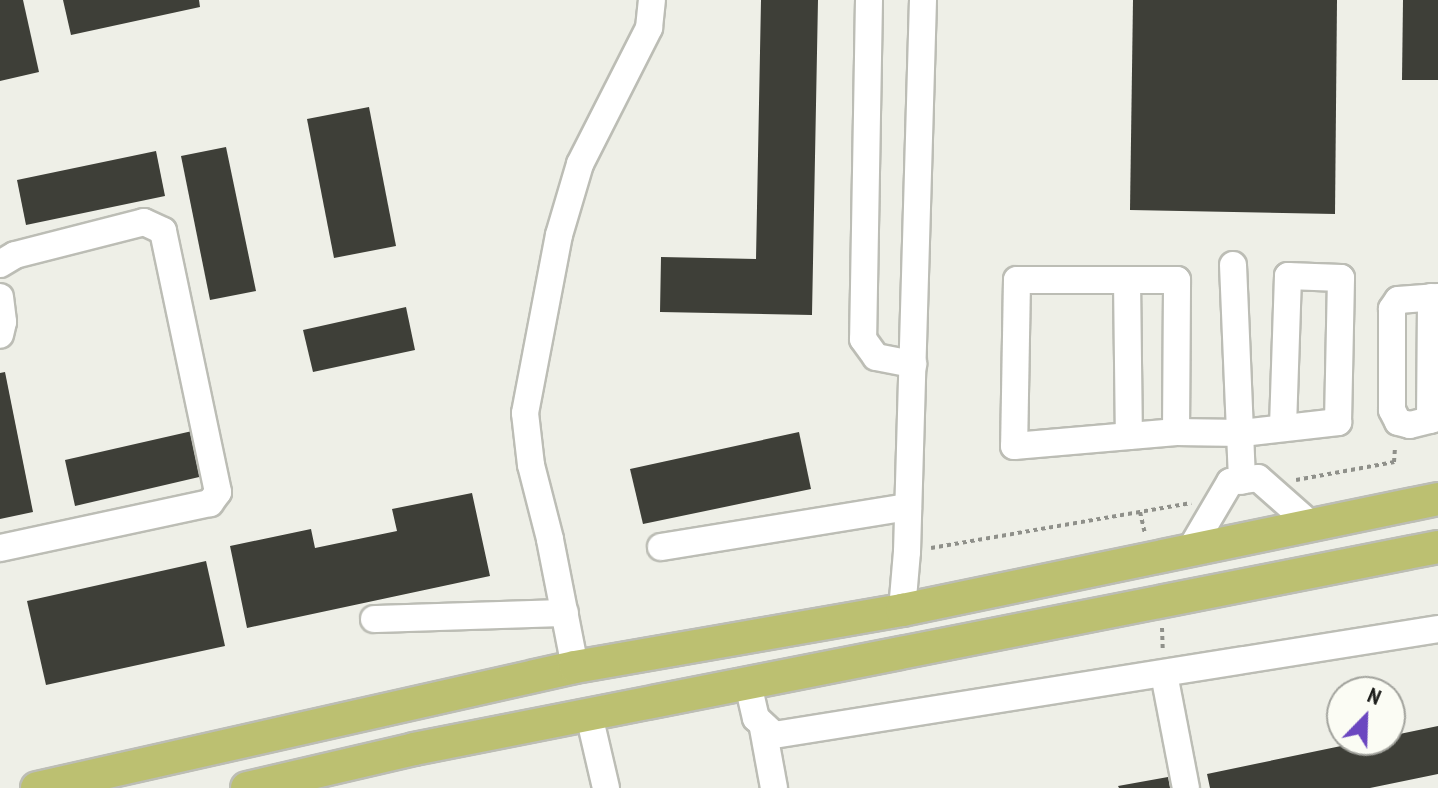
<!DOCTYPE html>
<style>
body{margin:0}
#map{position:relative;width:1438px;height:788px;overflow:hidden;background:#eeefe7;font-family:"PT Sans Narrow",sans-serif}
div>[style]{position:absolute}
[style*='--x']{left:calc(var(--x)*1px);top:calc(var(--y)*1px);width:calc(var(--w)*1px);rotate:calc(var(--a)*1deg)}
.building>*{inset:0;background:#3e3f38}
.path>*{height:4px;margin-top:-2px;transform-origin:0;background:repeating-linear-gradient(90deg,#8f908a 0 4px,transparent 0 8px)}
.roads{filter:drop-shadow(2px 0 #bcbdb5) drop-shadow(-2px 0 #bcbdb5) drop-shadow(0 2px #bcbdb5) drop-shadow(0 -2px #bcbdb5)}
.minor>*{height:26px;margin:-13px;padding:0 13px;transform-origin:13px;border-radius:13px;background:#fff}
.major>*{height:32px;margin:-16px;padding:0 16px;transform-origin:16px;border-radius:16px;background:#bcc071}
span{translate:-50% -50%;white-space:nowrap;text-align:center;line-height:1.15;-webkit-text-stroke:8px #fbfcf4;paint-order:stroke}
.north{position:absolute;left:1326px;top:676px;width:80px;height:80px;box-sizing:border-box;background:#fbfcf4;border:2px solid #a2a39d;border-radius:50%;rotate:23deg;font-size:22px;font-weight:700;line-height:32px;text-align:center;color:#1d1e1b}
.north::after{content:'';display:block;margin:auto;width:28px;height:36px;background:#6b47c0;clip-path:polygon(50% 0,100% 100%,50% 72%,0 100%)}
</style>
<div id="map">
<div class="building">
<i style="clip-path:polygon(0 0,23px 0,39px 72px,0 81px)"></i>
<i style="clip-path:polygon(63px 0,199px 0,200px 7px,71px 35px)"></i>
<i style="clip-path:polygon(761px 0,818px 0,812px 315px,660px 312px,661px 257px,756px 259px)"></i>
<i style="clip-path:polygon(1133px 0,1337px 0,1335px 214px,1130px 210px)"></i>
<i style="clip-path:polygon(1403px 0,1438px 0,1438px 80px,1402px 80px)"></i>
<i style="clip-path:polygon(369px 107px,396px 246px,334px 258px,307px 119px)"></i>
<i style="clip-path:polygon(226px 147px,256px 291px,210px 300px,181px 156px)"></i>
<i style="clip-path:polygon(156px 151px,165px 196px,26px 225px,17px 180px)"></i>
<i style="clip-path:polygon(406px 307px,415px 350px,313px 372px,303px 330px)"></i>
<i style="clip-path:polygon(5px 372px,33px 512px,0 519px,0 373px)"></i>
<i style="clip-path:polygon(201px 429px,212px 474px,75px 506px,65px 460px)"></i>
<i style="clip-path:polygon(799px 432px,811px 489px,643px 524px,630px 469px)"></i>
<i style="clip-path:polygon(472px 493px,490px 576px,247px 628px,230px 546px,311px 529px,315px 548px,397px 531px,392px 509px)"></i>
<i style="clip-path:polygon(206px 561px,225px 646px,46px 685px,27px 601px)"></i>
<i style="clip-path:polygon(1438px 726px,1438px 774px,1370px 788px,1210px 788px,1207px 774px,1370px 740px,1390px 740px,1390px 736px)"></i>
<i style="clip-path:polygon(1168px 777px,1170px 788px,1119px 788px,1118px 786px)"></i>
</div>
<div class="path">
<i style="--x:1296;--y:480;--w:100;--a:-10.4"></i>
<i style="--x:1394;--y:462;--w:16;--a:-86"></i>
<i style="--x:1140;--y:512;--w:22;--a:77"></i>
<i style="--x:931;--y:548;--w:264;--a:-9.8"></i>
<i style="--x:1162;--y:628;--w:24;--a:88"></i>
</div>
<div class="roads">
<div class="minor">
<i style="--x:869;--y:0;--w:339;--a:91"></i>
<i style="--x:863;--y:339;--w:22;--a:54"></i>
<i style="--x:876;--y:357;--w:38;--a:11"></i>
<i style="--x:0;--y:264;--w:17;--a:-31"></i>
<i style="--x:15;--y:255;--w:133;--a:-14.3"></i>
<i style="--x:144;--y:222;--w:21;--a:25"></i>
<i style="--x:163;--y:231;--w:267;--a:78.1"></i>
<i style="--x:218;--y:492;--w:14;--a:126"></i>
<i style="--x:210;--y:503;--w:215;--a:167.9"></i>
<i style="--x:1233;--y:265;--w:216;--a:87.6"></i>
<i style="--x:1127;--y:280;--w:156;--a:89.3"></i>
<i style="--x:0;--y:297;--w:25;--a:83"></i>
<i style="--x:3;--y:322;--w:13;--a:103"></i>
<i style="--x:1438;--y:297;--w:40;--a:175.7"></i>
<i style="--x:1398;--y:300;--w:11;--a:124"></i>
<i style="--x:1392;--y:309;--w:101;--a:90"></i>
<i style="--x:1392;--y:410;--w:13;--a:63"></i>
<i style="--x:1398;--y:422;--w:12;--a:14"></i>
<i style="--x:1410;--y:425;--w:29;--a:-14"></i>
<i style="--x:1430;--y:420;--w:123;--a:-89.5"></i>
<i style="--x:1176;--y:432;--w:152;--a:-89.6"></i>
<i style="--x:1177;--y:280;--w:160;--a:180"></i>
<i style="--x:1017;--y:280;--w:166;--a:91"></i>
<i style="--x:1014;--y:446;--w:163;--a:-4.9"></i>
<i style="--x:1176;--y:432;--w:66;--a:0.9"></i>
<i style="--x:1242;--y:433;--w:97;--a:-6.5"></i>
<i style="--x:1338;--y:422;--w:144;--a:-88.8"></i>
<i style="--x:1341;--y:278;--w:53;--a:-177.8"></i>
<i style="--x:1288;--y:276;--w:152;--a:91.9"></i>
<i style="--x:661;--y:547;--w:250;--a:-9.2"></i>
<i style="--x:1190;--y:550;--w:79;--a:-59.5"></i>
<i style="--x:1230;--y:482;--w:28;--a:-8"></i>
<i style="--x:1258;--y:478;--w:68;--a:41.4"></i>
<i style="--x:902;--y:610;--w:58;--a:-85.1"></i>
<i style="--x:907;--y:552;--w:552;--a:-88.34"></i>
<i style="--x:374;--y:619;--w:191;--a:-1.8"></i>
<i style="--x:575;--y:667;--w:130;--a:-101.1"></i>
<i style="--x:550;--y:539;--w:76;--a:-104.4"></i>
<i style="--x:531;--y:465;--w:52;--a:-96.6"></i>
<i style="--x:525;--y:413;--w:181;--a:-79.2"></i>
<i style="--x:559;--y:235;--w:74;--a:-73.5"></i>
<i style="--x:580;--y:164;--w:153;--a:-63.1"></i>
<i style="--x:649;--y:28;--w:28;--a:-84"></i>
<i style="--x:1164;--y:674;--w:116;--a:79.1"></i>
<i style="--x:748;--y:684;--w:35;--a:77"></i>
<i style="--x:756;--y:718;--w:25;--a:43"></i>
<i style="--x:774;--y:735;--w:672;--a:-9.07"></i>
<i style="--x:589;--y:715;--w:75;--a:76.9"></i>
<i style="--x:763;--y:728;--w:61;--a:79.6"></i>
</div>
<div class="major">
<i style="--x:37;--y:788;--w:551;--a:-12.68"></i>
<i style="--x:575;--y:667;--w:332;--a:-9.9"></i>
<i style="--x:902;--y:610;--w:547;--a:-11.7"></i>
<i style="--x:247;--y:788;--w:171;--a:-13.1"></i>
<i style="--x:414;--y:749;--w:1044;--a:-11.16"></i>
</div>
</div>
<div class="north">N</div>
</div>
